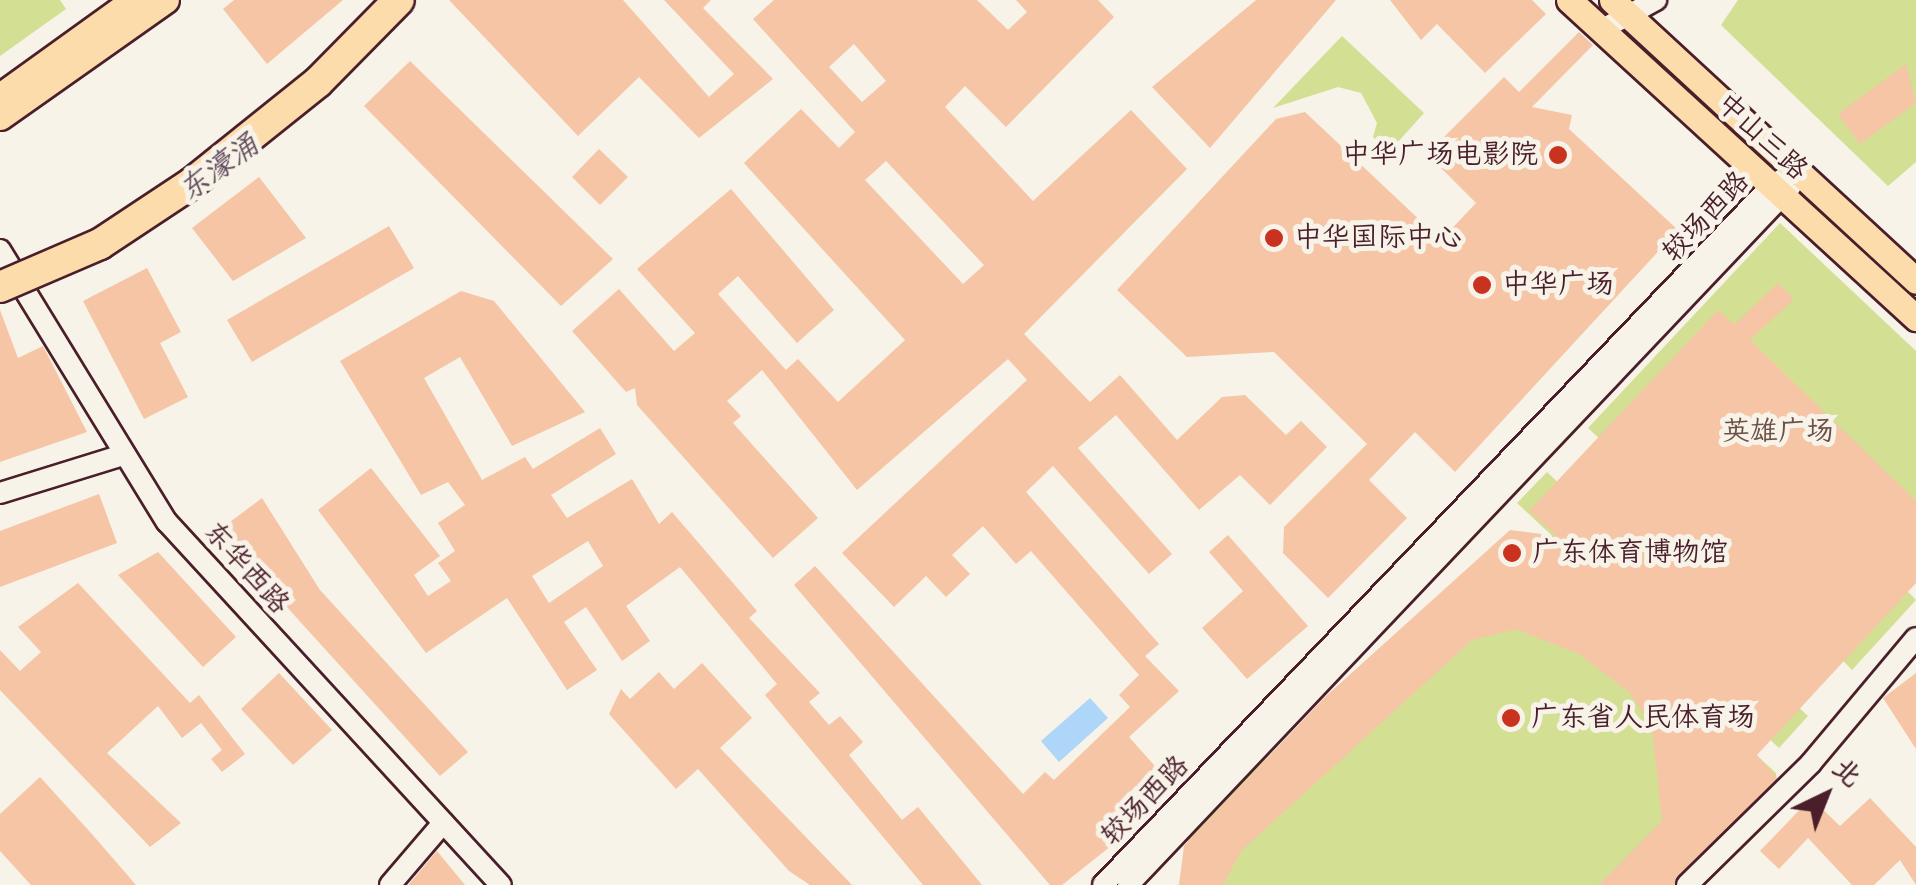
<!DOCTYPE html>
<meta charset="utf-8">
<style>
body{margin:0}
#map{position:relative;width:1916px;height:885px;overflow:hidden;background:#f7f3e8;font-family:"Architects Daughter","LXGW WenKai TC",sans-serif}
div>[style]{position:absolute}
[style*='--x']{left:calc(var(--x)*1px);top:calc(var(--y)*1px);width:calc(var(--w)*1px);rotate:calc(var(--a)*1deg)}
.green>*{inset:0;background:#d3df92}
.water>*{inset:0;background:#add6f8}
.building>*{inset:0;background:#f5c5a5}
.roads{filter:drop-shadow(2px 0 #4a1f2b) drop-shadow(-2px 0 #4a1f2b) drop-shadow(0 2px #4a1f2b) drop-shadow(0 -2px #4a1f2b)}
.minor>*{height:20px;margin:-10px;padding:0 10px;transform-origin:10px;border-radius:10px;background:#f7f3e8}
.major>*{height:25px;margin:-12.5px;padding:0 12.5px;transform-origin:12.5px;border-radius:12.5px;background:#fddcac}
.bridges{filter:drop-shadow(2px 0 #4a1f2b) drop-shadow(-2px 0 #4a1f2b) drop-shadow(0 2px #4a1f2b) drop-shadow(0 -2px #4a1f2b)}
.highway-bridge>*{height:30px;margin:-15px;padding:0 15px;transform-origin:15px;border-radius:15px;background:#fddcac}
.dots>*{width:28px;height:28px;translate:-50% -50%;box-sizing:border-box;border:5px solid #f7f3e8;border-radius:50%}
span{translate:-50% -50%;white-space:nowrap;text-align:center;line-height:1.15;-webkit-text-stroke:10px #f7f3e8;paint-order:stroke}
.street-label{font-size:28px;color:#4a1f2b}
.poi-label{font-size:28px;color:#4a1f2b}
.right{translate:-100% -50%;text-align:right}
.left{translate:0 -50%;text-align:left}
.park-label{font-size:28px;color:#6c4f45}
.water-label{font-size:30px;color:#634d5e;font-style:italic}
.north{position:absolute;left:1776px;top:745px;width:100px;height:100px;-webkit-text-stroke:8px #f7f3e8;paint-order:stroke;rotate:43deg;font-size:28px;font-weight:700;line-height:40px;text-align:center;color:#4a1f2b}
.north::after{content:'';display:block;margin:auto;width:35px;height:45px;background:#4a1f2b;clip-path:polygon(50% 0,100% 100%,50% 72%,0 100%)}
</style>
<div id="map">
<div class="green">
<i style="clip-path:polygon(0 0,60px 0,66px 9px,0 56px)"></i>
<i style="clip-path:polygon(1738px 0,1916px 0,1916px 162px,1888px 186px,1721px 25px)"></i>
<i style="clip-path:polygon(1342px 36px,1424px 113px,1388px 153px,1373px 137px,1377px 123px,1361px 93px,1338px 87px,1273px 108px)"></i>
<i style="clip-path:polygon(1780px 223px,1916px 351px,1916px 549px,1892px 575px,1916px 600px,1852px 670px,1803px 620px,1757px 669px,1808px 716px,1779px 748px,1517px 503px,1547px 472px,1609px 531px,1651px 487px,1588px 428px)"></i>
<i style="clip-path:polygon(1511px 530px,1776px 773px,1777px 786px,1679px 885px,1179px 885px,1191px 829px)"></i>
</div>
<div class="water">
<i style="clip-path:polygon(1090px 698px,1108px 718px,1059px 762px,1041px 741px)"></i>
</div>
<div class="building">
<i style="clip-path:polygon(234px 0,343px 0,267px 64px,223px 9px)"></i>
<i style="clip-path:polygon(449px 0,623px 0,709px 97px,734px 74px,664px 0,711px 0,703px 8px,773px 79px,699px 138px,639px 77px,578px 136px)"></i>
<i style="clip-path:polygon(evenodd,774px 0,977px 0,1008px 30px,1027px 12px,1016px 0,1098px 0,1114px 17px,1006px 127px,965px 86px,945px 107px,1033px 201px,1131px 110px,1187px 169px,1024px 334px,1090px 402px,1120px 375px,1177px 440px,1222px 397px,1245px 395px,1286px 435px,1301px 421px,1327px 447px,1270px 505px,1240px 475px,1199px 510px,1116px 415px,1078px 448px,1172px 554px,1149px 574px,1053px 466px,1026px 492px,1159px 644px,1145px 656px,1179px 691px,1129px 737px,1162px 774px,1102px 826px,1116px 842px,1062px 885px,1050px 885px,794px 585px,815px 566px,1023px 794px,1045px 772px,1054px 780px,1130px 707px,1119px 695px,1139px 675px,1031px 551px,1016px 564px,983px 526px,952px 555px,970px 574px,946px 597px,926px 576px,894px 607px,842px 553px,1027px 380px,1008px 359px,857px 490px,762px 370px,727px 401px,741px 416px,733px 423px,818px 518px,773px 558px,637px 405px,635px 388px,626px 392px,572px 331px,619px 289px,674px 351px,695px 333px,637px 269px,731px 189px,834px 310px,797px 343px,738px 276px,718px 294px,786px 370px,798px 359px,838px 402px,905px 340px,744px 163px,801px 109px,839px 148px,855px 132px,753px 19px,774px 0,854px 44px,886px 81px,862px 102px,829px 67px,854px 44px,774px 0,886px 161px,984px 265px,963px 284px,865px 180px,886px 161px)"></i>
<i style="clip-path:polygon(1256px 0,1336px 0,1210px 148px,1152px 87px)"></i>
<i style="clip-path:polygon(1390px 0,1532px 0,1546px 14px,1485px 73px,1437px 24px,1421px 40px)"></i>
<i style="clip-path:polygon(1579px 32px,1593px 45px,1532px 107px,1572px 115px,1569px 129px,1678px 230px,1455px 472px,1415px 432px,1369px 480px,1407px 518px,1328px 598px,1283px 553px,1284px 527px,1367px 444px,1274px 352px,1187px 357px,1117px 290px,1276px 119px,1305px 112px,1441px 240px,1476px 203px,1427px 154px,1504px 77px,1519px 92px)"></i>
<i style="clip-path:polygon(410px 61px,613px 259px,561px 306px,364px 106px)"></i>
<i style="clip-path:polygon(1906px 64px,1916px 103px,1860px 144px,1838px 114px)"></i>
<i style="clip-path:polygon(599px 149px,628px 177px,600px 205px,572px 177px)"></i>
<i style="clip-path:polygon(259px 177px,306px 238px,233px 281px,192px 228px)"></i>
<i style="clip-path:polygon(389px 226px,414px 268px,252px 362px,227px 320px)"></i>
<i style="clip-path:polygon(147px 268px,181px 332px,160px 343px,188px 397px,144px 419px,83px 301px)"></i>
<i style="clip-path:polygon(1778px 283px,1794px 299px,1750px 340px,1916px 501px,1916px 583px,1757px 755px,1777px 778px,1674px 885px,1599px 885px,1662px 821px,1652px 726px,1629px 692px,1579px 654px,1516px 629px,1472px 640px,1241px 851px,1223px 885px,1179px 885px,1184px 846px,1325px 697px,1510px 530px,1557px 536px,1529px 511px,1718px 310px,1734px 325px)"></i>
<i style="clip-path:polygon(evenodd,461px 291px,494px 301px,585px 412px,512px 446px,460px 357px,424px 378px,482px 480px,525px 457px,533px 469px,600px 428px,616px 454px,551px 495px,567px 518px,632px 479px,659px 524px,672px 512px,757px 611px,749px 618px,820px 693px,809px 702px,829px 725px,840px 716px,863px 742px,849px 755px,902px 820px,918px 807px,982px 885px,923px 885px,765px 695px,777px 684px,680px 567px,626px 606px,650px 641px,622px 661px,586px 607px,564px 622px,597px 670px,567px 690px,507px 598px,426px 653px,318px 510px,371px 468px,440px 556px,414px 575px,428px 596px,451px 581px,438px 563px,455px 551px,438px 523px,465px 505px,448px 482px,421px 495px,340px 361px,461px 291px,588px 541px,603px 566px,549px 603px,532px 576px,588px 541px)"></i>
<i style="clip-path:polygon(0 310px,18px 358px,43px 346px,87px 432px,0 462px)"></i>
<i style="clip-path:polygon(99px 494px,117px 543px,0 587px,0 531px)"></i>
<i style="clip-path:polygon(262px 498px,320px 590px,468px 752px,440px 776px,218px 531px)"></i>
<i style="clip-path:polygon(1228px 535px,1308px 626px,1247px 679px,1202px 628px,1243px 591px,1209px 552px)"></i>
<i style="clip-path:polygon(158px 552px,236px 637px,203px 667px,118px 575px)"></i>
<i style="clip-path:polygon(78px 583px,190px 703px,199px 695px,245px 754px,222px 772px,211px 759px,222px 750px,201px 723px,182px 738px,158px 706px,107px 753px,181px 823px,150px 847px,0 690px,0 650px,20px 671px,41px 652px,18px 627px)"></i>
<i style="clip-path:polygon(702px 663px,752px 718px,720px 748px,852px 885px,810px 885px,789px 871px,698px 769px,676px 789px,609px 714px,621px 689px,630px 699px,659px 672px,674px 689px)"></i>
<i style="clip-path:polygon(279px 673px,332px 730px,293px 765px,241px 709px)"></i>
<i style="clip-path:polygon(1916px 673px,1916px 749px,1883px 698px)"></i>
<i style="clip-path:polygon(40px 777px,91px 833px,136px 885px,31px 885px,0 851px,0 814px)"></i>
<i style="clip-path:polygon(1811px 798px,1840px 826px,1870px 798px,1916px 847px,1916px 885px,1900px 860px,1874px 885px,1852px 885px,1808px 838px,1779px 869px,1760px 851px)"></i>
<i style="clip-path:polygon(437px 851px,465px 885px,409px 885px,409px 884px)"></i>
</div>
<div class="roads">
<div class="minor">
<i style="--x:1601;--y:30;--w:63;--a:-28.6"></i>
<i style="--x:0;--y:250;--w:319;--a:58.5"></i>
<i style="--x:167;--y:522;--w:493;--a:47.4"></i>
<i style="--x:0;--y:493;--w:129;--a:-17.2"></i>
<i style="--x:390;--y:885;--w:82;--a:-49.5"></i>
<i style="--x:1103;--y:885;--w:967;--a:-46.3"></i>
<i style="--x:1771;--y:186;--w:31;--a:-31"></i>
<i style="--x:1128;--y:885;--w:963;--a:-46.51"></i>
<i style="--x:1687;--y:885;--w:174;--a:-44.5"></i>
<i style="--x:1811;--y:763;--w:163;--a:-50"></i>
</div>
<div class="major">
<i style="--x:1569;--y:0;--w:471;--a:42.5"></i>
<i style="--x:1612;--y:0;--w:414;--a:42.7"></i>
<i style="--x:0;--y:96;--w:164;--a:-35.8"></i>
<i style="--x:0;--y:117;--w:203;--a:-35.2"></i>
</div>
</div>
<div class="bridges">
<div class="highway-bridge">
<i style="--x:0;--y:287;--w:109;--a:-23.3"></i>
<i style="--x:100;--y:244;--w:110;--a:-33.5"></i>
<i style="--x:192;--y:183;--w:161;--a:-38.7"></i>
<i style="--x:318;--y:82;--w:115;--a:-45.4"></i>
</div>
</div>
<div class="dots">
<i style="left:1558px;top:155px;background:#c8321e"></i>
<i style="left:1274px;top:238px;background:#c8321e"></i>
<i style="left:1482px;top:285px;background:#c8321e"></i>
<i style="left:1512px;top:553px;background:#c8321e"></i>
<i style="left:1511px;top:718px;background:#c8321e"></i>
</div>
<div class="street-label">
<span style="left:1762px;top:137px;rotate:43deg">中山三路</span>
<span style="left:1706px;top:217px;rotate:-47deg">较场西路</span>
<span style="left:246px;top:568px;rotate:48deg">东华西路</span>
<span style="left:1145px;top:801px;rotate:-46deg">较场西路</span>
</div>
<div class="poi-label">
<span class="right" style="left:1538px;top:155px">中华广场电影院</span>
<span class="left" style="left:1294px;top:238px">中华国际中心</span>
<span class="left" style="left:1502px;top:285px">中华广场</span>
<span class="left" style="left:1532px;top:553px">广东体育博物馆</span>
<span class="left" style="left:1531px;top:718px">广东省人民体育场</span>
</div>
<div class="park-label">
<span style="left:1778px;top:432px">英雄广场</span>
</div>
<div class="water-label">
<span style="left:219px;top:168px;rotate:-36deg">东濠涌</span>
</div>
<div class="north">北</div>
</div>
